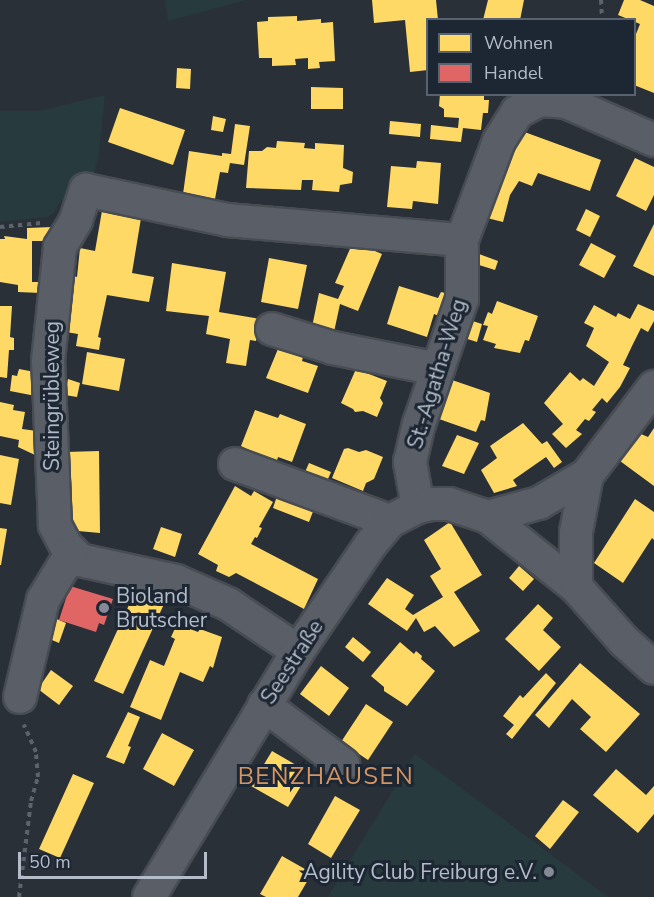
<!DOCTYPE html>
<meta charset="utf-8">
<style>
body{margin:0}
#map{position:relative;width:654px;height:897px;overflow:hidden;background:#2a3038;font-family:"Nunito Sans",sans-serif}
div>[style]{position:absolute}
[style*='--x']{left:calc(var(--x)*1px);top:calc(var(--y)*1px);width:calc(var(--w)*1px);rotate:calc(var(--a)*1deg)}
.green>*{inset:0;background:#273a3e}
.homes>*{inset:0;background:#ffd966}
.shops>*{inset:0;background:#e06666}
.path>*{height:4px;margin-top:-2px;transform-origin:0;background:repeating-linear-gradient(90deg,#5d636a 0 4.5px,transparent 0 9px)}
.roads{filter:drop-shadow(2px 0 #484c53) drop-shadow(-2px 0 #484c53) drop-shadow(0 2px #484c53) drop-shadow(0 -2px #484c53)}
.minor>*{height:32px;margin:-16px;padding:0 16px;transform-origin:16px;border-radius:16px;background:#5a5e66}
.dots>*{width:16px;height:16px;translate:-50% -50%;box-sizing:border-box;border:3px solid #1d2633;border-radius:50%}
span{translate:-50% -50%;white-space:nowrap;text-align:center;line-height:1.15;-webkit-text-stroke:6px #1d2633;paint-order:stroke}
.street-label{font-size:21px;color:#b4bcc9}
.poi-label{font-size:21px;color:#b4bcc9}
.left{translate:0 -50%;text-align:left}
.right{translate:-100% -50%;text-align:right}
.quarter-label{font-size:24px;color:#d59563;letter-spacing:1.5px}
.legend{position:absolute;left:426px;top:18px;width:210px;height:78px;box-sizing:border-box;background:#1d2633;border:2px solid #59626f;margin:0;padding:8px 10px;list-style:none;font-size:18px;color:#b4bcc9}
.legend li{display:flex;align-items:center;gap:12px;height:30px}
.legend b{width:30px;border:2px solid #59626f}
.scale{position:absolute;left:18px;top:852px;width:189px;height:27px;box-sizing:border-box;border:3px solid #b4bcc9;border-top:0;padding-left:8px;font-size:18px;line-height:21px;white-space:nowrap;color:#b4bcc9;-webkit-text-stroke:4px #1d2633;paint-order:stroke}
</style>
<div id="map">
<div class="green">
<i style="clip-path:polygon(165px 0,246px 0,168px 21px)"></i>
<i style="clip-path:polygon(105px 95px,98px 159px,92px 177px,73px 187px,58px 205px,54px 213px,47px 217px,0 222px,0 111px,40px 111px)"></i>
<i style="clip-path:polygon(415px 754px,541px 847px,608px 897px,328px 897px)"></i>
</div>
<div class="homes">
<i style="clip-path:polygon(372px 0,436px 0,438px 20px,428px 20px,428px 70px,410px 72px,405px 20px,374px 23px)"></i>
<i style="clip-path:polygon(488px 0,524px 0,520px 20px,483px 20px)"></i>
<i style="clip-path:polygon(624px 0,640px 0,654px 6px,654px 93px,634px 85px,634px 39px,640px 24px,618px 15px)"></i>
<i style="clip-path:polygon(297px 16px,297px 21px,321px 19px,321px 23px,333px 22px,335px 61px,319px 62px,320px 68px,308px 69px,308px 58px,295px 59px,296px 65px,272px 66px,272px 58px,259px 58px,257px 22px,268px 21px,268px 17px)"></i>
<i style="clip-path:polygon(177px 68px,191px 69px,190px 89px,176px 88px)"></i>
<i style="clip-path:polygon(311px 87px,343px 88px,343px 109px,311px 109px)"></i>
<i style="clip-path:polygon(440px 94px,484px 94px,484px 100px,489px 100px,488px 113px,483px 113px,481px 130px,463px 128px,461px 142px,430px 139px,431px 125px,458px 128px,459px 118px,444px 117px,444px 109px,439px 106px)"></i>
<i style="clip-path:polygon(120px 108px,185px 130px,173px 165px,108px 142px)"></i>
<i style="clip-path:polygon(213px 116px,226px 119px,223px 132px,211px 130px)"></i>
<i style="clip-path:polygon(390px 121px,421px 124px,420px 137px,389px 134px)"></i>
<i style="clip-path:polygon(235px 124px,250px 126px,244px 165px,230px 163px,228px 173px,220px 172px,215px 199px,183px 194px,189px 151px,222px 156px,222px 153px,231px 154px)"></i>
<i style="clip-path:polygon(519px 130px,601px 160px,590px 191px,538px 173px,532px 186px,519px 181px,510px 195px,503px 222px,487px 218px)"></i>
<i style="clip-path:polygon(277px 141px,305px 143px,304px 148px,315px 149px,315px 143px,344px 145px,343px 168px,353px 172px,352px 183px,340px 185px,339px 192px,312px 190px,313px 180px,302px 180px,301px 190px,246px 188px,249px 151px,262px 151px,267px 147px,276px 148px)"></i>
<i style="clip-path:polygon(635px 158px,654px 167px,654px 195px,646px 211px,616px 196px)"></i>
<i style="clip-path:polygon(417px 161px,441px 163px,438px 204px,413px 201px,412px 209px,387px 207px,391px 166px,416px 168px)"></i>
<i style="clip-path:polygon(103px 205px,142px 212px,132px 273px,154px 277px,149px 302px,107px 295px,98px 337px,101px 338px,99px 350px,76px 346px,78px 334px,66px 332px,72px 298px,61px 296px,66px 274px,77px 277px,80px 248px,95px 251px)"></i>
<i style="clip-path:polygon(586px 209px,600px 216px,590px 237px,576px 230px)"></i>
<i style="clip-path:polygon(654px 224px,654px 276px,633px 266px)"></i>
<i style="clip-path:polygon(52px 227px,52px 241px,32px 241px,32px 282px,38px 282px,41px 293px,18px 292px,18px 285px,0 282px,0 239px,5px 239px,4px 236px,27px 239px,27px 228px)"></i>
<i style="clip-path:polygon(353px 242px,382px 254px,358px 311px,340px 304px,334px 332px,312px 327px,319px 293px,338px 299px,344px 286px,335px 283px)"></i>
<i style="clip-path:polygon(591px 243px,616px 256px,604px 278px,579px 265px)"></i>
<i style="clip-path:polygon(479px 254px,498px 261px,495px 270px,479px 265px)"></i>
<i style="clip-path:polygon(269px 258px,307px 265px,298px 309px,261px 302px)"></i>
<i style="clip-path:polygon(172px 263px,226px 272px,219px 312px,260px 319px,256px 341px,250px 340px,246px 366px,226px 363px,230px 339px,206px 334px,209px 316px,166px 311px)"></i>
<i style="clip-path:polygon(399px 286px,438px 298px,441px 292px,449px 294px,442px 317px,434px 314px,427px 337px,387px 324px)"></i>
<i style="clip-path:polygon(497px 301px,538px 316px,529px 341px,525px 340px,520px 353px,494px 348px,496px 344px,483px 340px,488px 326px,483px 325px,488px 312px,492px 314px)"></i>
<i style="clip-path:polygon(638px 304px,654px 311px,654px 321px,648px 332px,641px 328px,632px 346px,623px 365px,630px 368px,620px 387px,607px 403px,602px 398px,592px 410px,596px 412px,593px 416px,589px 421px,585px 419px,576px 430px,582px 434px,566px 448px,552px 434px,563px 424px,544px 403px,570px 372px,580px 381px,583px 378px,594px 386px,609px 362px,586px 346px,594px 328px,584px 323px,594px 305px,616px 317px,618px 313px,630px 319px)"></i>
<i style="clip-path:polygon(0 306px,12px 306px,10px 337px,14px 338px,14px 350px,9px 350px,7px 378px,0 377px)"></i>
<i style="clip-path:polygon(466px 319px,482px 324px,477px 342px,461px 337px)"></i>
<i style="clip-path:polygon(280px 344px,304px 352px,302px 361px,318px 366px,308px 393px,266px 378px)"></i>
<i style="clip-path:polygon(87px 352px,125px 359px,119px 391px,82px 384px)"></i>
<i style="clip-path:polygon(19px 369px,40px 373px,41px 397px,10px 391px,12px 375px,17px 376px)"></i>
<i style="clip-path:polygon(356px 369px,387px 381px,380px 398px,383px 403px,377px 417px,363px 411px,355px 412px,353px 409px,341px 403px)"></i>
<i style="clip-path:polygon(68px 379px,80px 383px,77px 397px,65px 395px)"></i>
<i style="clip-path:polygon(452px 380px,490px 393px,485px 421px,481px 420px,476px 432px,439px 419px,443px 406px,439px 405px)"></i>
<i style="clip-path:polygon(0 402px,14px 405px,13px 410px,25px 412px,22px 429px,37px 431px,39px 447px,35px 455px,18px 447px,19px 440px,0 436px)"></i>
<i style="clip-path:polygon(255px 410px,278px 418px,280px 414px,306px 424px,292px 462px,278px 457px,276px 464px,241px 446px)"></i>
<i style="clip-path:polygon(523px 423px,542px 444px,547px 441px,562px 462px,554px 468px,546px 457px,513px 480px,517px 486px,494px 493px,481px 470px,497px 458px,490px 446px)"></i>
<i style="clip-path:polygon(654px 428px,654px 486px,620px 461px,641px 434px,648px 437px)"></i>
<i style="clip-path:polygon(457px 435px,479px 443px,464px 474px,442px 466px)"></i>
<i style="clip-path:polygon(348px 448px,359px 452px,366px 450px,383px 457px,374px 479px,366px 483px,363px 491px,332px 478px,344px 449px)"></i>
<i style="clip-path:polygon(99px 451px,100px 533px,67px 530px,65px 452px)"></i>
<i style="clip-path:polygon(0 455px,19px 459px,11px 505px,0 503px)"></i>
<i style="clip-path:polygon(309px 463px,331px 472px,324px 488px,302px 479px)"></i>
<i style="clip-path:polygon(235px 486px,251px 496px,254px 491px,273px 502px,259px 527px,262px 528px,257px 538px,255px 537px,251px 544px,318px 579px,304px 609px,236px 573px,229px 577px,216px 571px,218px 565px,198px 554px)"></i>
<i style="clip-path:polygon(277px 496px,317px 501px,309px 522px,273px 508px)"></i>
<i style="clip-path:polygon(635px 499px,654px 512px,654px 540px,652px 538px,623px 583px,594px 563px)"></i>
<i style="clip-path:polygon(450px 522px,482px 575px,454px 592px,480px 631px,454px 647px,435px 626px,424px 632px,416px 618px,407px 631px,368px 604px,387px 578px,414px 595px,405px 609px,413px 615px,443px 597px,430px 576px,441px 569px,424px 540px)"></i>
<i style="clip-path:polygon(161px 527px,182px 534px,175px 557px,153px 549px)"></i>
<i style="clip-path:polygon(0 528px,7px 529px,1px 565px,0 565px)"></i>
<i style="clip-path:polygon(519px 566px,534px 579px,523px 591px,509px 578px)"></i>
<i style="clip-path:polygon(135px 592px,164px 604px,123px 694px,94px 681px)"></i>
<i style="clip-path:polygon(538px 604px,553px 618px,543px 630px,561px 647px,539px 671px,505px 639px)"></i>
<i style="clip-path:polygon(45px 614px,66px 623px,59px 643px,40px 635px)"></i>
<i style="clip-path:polygon(177px 624px,198px 632px,200px 629px,222px 637px,213px 668px,210px 666px,203px 682px,180px 672px,161px 720px,130px 707px,150px 660px,164px 666px,175px 639px,171px 637px)"></i>
<i style="clip-path:polygon(353px 637px,371px 652px,363px 662px,345px 647px)"></i>
<i style="clip-path:polygon(400px 642px,414px 654px,416px 651px,422px 656px,421px 659px,435px 671px,407px 706px,384px 691px,384px 687px,371px 676px)"></i>
<i style="clip-path:polygon(580px 663px,640px 714px,606px 752px,580px 729px,591px 717px,572px 699px,549px 728px,535px 715px)"></i>
<i style="clip-path:polygon(321px 666px,349px 688px,329px 716px,300px 694px)"></i>
<i style="clip-path:polygon(51px 670px,73px 686px,59px 705px,38px 689px)"></i>
<i style="clip-path:polygon(546px 673px,556px 683px,512px 739px,506px 734px,514px 725px,503px 716px,520px 695px,523px 698px)"></i>
<i style="clip-path:polygon(366px 704px,393px 722px,368px 760px,341px 742px)"></i>
<i style="clip-path:polygon(128px 712px,140px 717px,128px 746px,131px 747px,124px 764px,106px 757px)"></i>
<i style="clip-path:polygon(162px 733px,194px 750px,174px 786px,143px 769px)"></i>
<i style="clip-path:polygon(272px 751px,303px 769px,295px 783px,301px 786px,288px 807px,251px 786px)"></i>
<i style="clip-path:polygon(616px 769px,646px 795px,654px 786px,654px 814px,638px 833px,593px 795px)"></i>
<i style="clip-path:polygon(73px 774px,94px 783px,60px 858px,39px 849px)"></i>
<i style="clip-path:polygon(335px 796px,360px 810px,331px 858px,308px 844px)"></i>
<i style="clip-path:polygon(563px 800px,579px 812px,550px 849px,535px 836px)"></i>
<i style="clip-path:polygon(282px 856px,312px 873px,298px 897px,266px 897px,260px 894px)"></i>
</div>
<div class="shops">
<i style="clip-path:polygon(70px 586px,113px 599px,104px 625px,99px 623px,96px 632px,59px 620px)"></i>
</div>
<div class="path">
<i style="--x:601;--y:0;--w:20;--a:87"></i>
<i style="--x:0;--y:227;--w:41;--a:-5.6"></i>
<i style="--x:19;--y:897;--w:97;--a:-82.9"></i>
<i style="--x:31;--y:801;--w:25;--a:-74"></i>
<i style="--x:38;--y:777;--w:25;--a:-95"></i>
<i style="--x:36;--y:752;--w:30;--a:-114"></i>
</div>
<div class="roads">
<div class="minor">
<i style="--x:272;--y:329;--w:64;--a:17.3"></i>
<i style="--x:333;--y:348;--w:107;--a:11.3"></i>
<i style="--x:235;--y:464;--w:165;--a:20.2"></i>
<i style="--x:418;--y:507;--w:46;--a:-100.1"></i>
<i style="--x:410;--y:462;--w:39;--a:-77"></i>
<i style="--x:419;--y:424;--w:132;--a:-71"></i>
<i style="--x:462;--y:299;--w:59;--a:-90"></i>
<i style="--x:462;--y:240;--w:106;--a:-69.5"></i>
<i style="--x:499;--y:141;--w:34;--a:-58"></i>
<i style="--x:517;--y:112;--w:26;--a:-28"></i>
<i style="--x:540;--y:100;--w:26;--a:4"></i>
<i style="--x:566;--y:102;--w:96;--a:23.4"></i>
<i style="--x:488;--y:517;--w:53;--a:-15.4"></i>
<i style="--x:539;--y:503;--w:56;--a:-30.3"></i>
<i style="--x:576;--y:587;--w:55;--a:-90"></i>
<i style="--x:576;--y:532;--w:58;--a:-79.1"></i>
<i style="--x:587;--y:475;--w:111;--a:-52.7"></i>
<i style="--x:298;--y:651;--w:84;--a:-146.1"></i>
<i style="--x:228;--y:604;--w:57;--a:-156.1"></i>
<i style="--x:176;--y:581;--w:98;--a:-167.7"></i>
<i style="--x:80;--y:560;--w:20;--a:-135"></i>
<i style="--x:66;--y:546;--w:24;--a:-118"></i>
<i style="--x:55;--y:525;--w:164;--a:-92.4"></i>
<i style="--x:48;--y:361;--w:115;--a:-84"></i>
<i style="--x:60;--y:247;--w:31;--a:-59"></i>
<i style="--x:76;--y:220;--w:32;--a:-72"></i>
<i style="--x:86;--y:190;--w:144;--a:12"></i>
<i style="--x:227;--y:220;--w:236;--a:4.9"></i>
<i style="--x:20;--y:697;--w:100;--a:-76.7"></i>
<i style="--x:43;--y:600;--w:56;--a:-58.9"></i>
<i style="--x:264;--y:705;--w:99;--a:36.8"></i>
<i style="--x:149;--y:897;--w:288;--a:-58.8"></i>
<i style="--x:298;--y:651;--w:128;--a:-55.8"></i>
<i style="--x:370;--y:545;--w:31;--a:-50"></i>
<i style="--x:390;--y:521;--w:31;--a:-27"></i>
<i style="--x:418;--y:507;--w:13;--a:-13"></i>
<i style="--x:431;--y:504;--w:18;--a:0"></i>
<i style="--x:449;--y:504;--w:41;--a:18.4"></i>
<i style="--x:488;--y:517;--w:112;--a:38.5"></i>
<i style="--x:576;--y:587;--w:72;--a:48.4"></i>
<i style="--x:624;--y:641;--w:40;--a:42"></i>
</div>
</div>
<div class="dots">
<i style="left:104px;top:608px;background:#848b96"></i>
<i style="left:549px;top:872px;background:#848b96"></i>
</div>
<div class="street-label">
<span style="left:437px;top:374px;rotate:-73deg">St.-Agatha-Weg</span>
<span style="left:52px;top:396px;rotate:-90deg">Steingrübleweg</span>
<span style="left:292px;top:662px;rotate:-57deg">Seestraße</span>
</div>
<div class="poi-label">
<span class="left" style="left:116px;top:608px">Bioland<br>Brutscher</span>
<span class="right" style="left:537px;top:872px">Agility Club Freiburg e.V.</span>
</div>
<div class="quarter-label">
<span style="left:326px;top:777px">BENZHAUSEN</span>
</div>
<ul class="legend">
<li><b style="height:16px;background:#ffd966"></b>Wohnen</li>
<li><b style="height:16px;background:#e06666"></b>Handel</li>
</ul>
<div class="scale">50 m</div>
</div>
